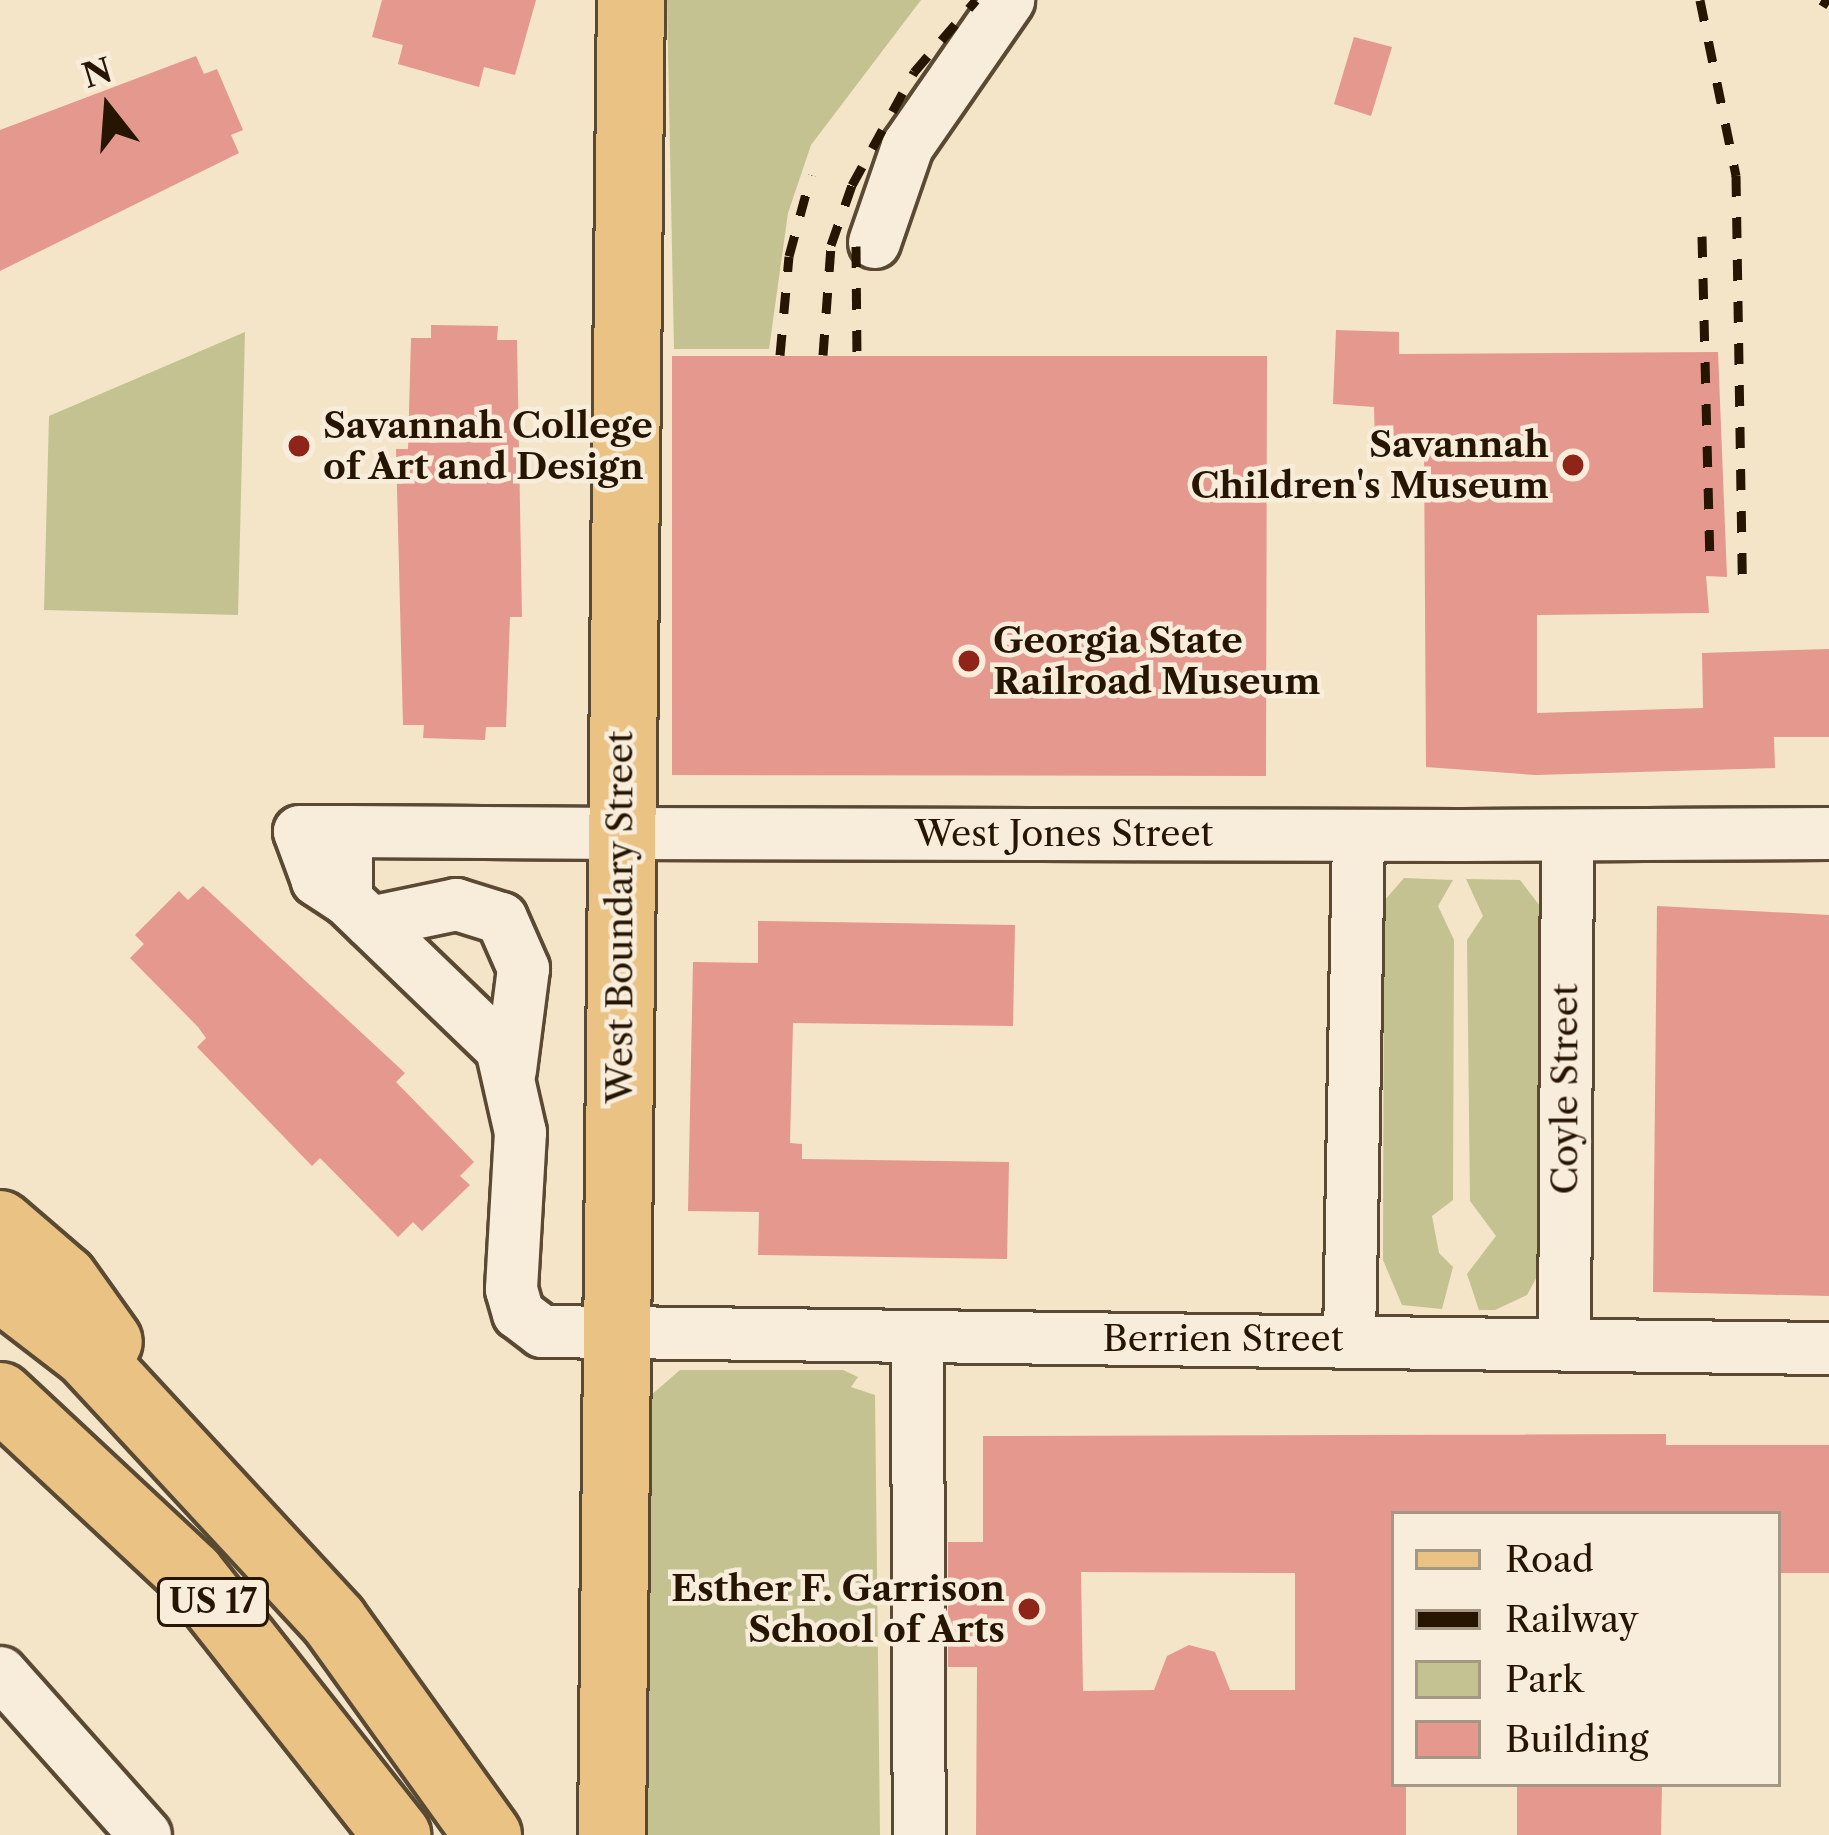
<!DOCTYPE html>
<style>
body{margin:0}
#map{position:relative;width:1829px;height:1835px;overflow:hidden;background:#f4e4c8;font-family:"Libre Caslon Text",serif}
div>[style]{position:absolute}
[style*='--x']{left:calc(var(--x)*1px);top:calc(var(--y)*1px);width:calc(var(--w)*1px);rotate:calc(var(--a)*1deg)}
.green>*{inset:0;background:#c3c290}
.building>*{inset:0;background:#e5988d}
.roads{filter:drop-shadow(3px 0 #5a4933) drop-shadow(-3px 0 #5a4933) drop-shadow(0 3px #5a4933) drop-shadow(0 -3px #5a4933)}
.minor>*{height:51px;margin:-25.5px;padding:0 25.5px;transform-origin:25.5px;border-radius:25.5px;background:#f8eddb}
.major>*{height:66px;margin:-33px;padding:0 33px;transform-origin:33px;border-radius:33px;background:#eac284}
.highway>*{height:66px;margin:-33px;padding:0 33px;transform-origin:33px;border-radius:33px;background:#eac284}
.rail>*{height:9px;margin-top:-4.5px;transform-origin:0;background:repeating-linear-gradient(90deg,#261501 0 21px,transparent 0 42px)}
.dots>*{width:33px;height:33px;translate:-50% -50%;box-sizing:border-box;border:6px solid #f8eddb;border-radius:50%}
span{translate:-50% -50%;white-space:nowrap;text-align:center;line-height:1.15;-webkit-text-stroke:9px #f8eddb;paint-order:stroke}
.shield-label span{padding:3px 9px;background:#f8eddb;border:3px solid;border-radius:9px;-webkit-text-stroke-width:0}
.shield-label{font-size:33px;color:#261501;font-weight:700}
.poi-label{font-size:36px;color:#261501;font-weight:700}
.left{translate:0 -50%;text-align:left}
.right{translate:-100% -50%;text-align:right}
.street-label{font-size:36px;color:#261501}
.legend{position:absolute;left:1391px;top:1511px;width:390px;height:276px;box-sizing:border-box;background:#f8eddb;border:3px solid #a49784;margin:0;padding:15px 21px;list-style:none;font-size:36px;color:#261501}
.legend li{display:flex;align-items:center;gap:24px;height:60px}
.legend b{width:60px;border:3px solid #a49784}
.north{position:absolute;left:48px;top:48px;width:120px;height:120px;-webkit-text-stroke:9px #f8eddb;paint-order:stroke;rotate:343deg;font-size:33px;font-weight:700;line-height:48px;text-align:center;color:#261501}
.north::after{content:'';display:block;margin:auto;width:42px;height:54px;background:#261501;clip-path:polygon(50% 0,100% 100%,50% 72%,0 100%)}
</style>
<div id="map">
<div class="green">
<i style="clip-path:polygon(667px 0,921px 0,811px 145px,788px 213px,769px 349px,674px 349px)"></i>
<i style="clip-path:polygon(245px 332px,238px 615px,44px 610px,49px 416px)"></i>
<i style="clip-path:polygon(1404px 878px,1453px 880px,1438px 906px,1454px 940px,1453px 1200px,1432px 1216px,1439px 1253px,1453px 1267px,1442px 1309px,1402px 1305px,1383px 1260px,1384px 901px)"></i>
<i style="clip-path:polygon(1466px 879px,1520px 880px,1540px 906px,1542px 929px,1540px 1271px,1527px 1295px,1495px 1310px,1479px 1310px,1467px 1274px,1496px 1236px,1470px 1201px,1467px 940px,1483px 916px)"></i>
<i style="clip-path:polygon(680px 1370px,843px 1370px,858px 1377px,851px 1387px,875px 1395px,880px 1835px,636px 1835px,649px 1397px)"></i>
</div>
<div class="building">
<i style="clip-path:polygon(382px 0,536px 0,515px 75px,484px 67px,479px 87px,398px 64px,403px 45px,372px 37px)"></i>
<i style="clip-path:polygon(1354px 37px,1392px 47px,1371px 116px,1334px 104px)"></i>
<i style="clip-path:polygon(196px 56px,204px 74px,217px 69px,243px 130px,231px 135px,239px 153px,0 271px,0 130px)"></i>
<i style="clip-path:polygon(431px 325px,498px 326px,497px 340px,517px 340px,522px 617px,510px 617px,506px 727px,486px 727px,485px 740px,423px 738px,424px 725px,403px 725px,396px 449px,408px 449px,411px 338px,431px 338px)"></i>
<i style="clip-path:polygon(1336px 330px,1399px 332px,1399px 354px,1718px 352px,1727px 577px,1706px 576px,1709px 613px,1537px 615px,1537px 713px,1703px 708px,1702px 653px,1829px 649px,1829px 737px,1774px 737px,1775px 768px,1536px 775px,1426px 767px,1424px 442px,1375px 443px,1374px 407px,1333px 404px)"></i>
<i style="clip-path:polygon(672px 356px,1267px 356px,1266px 776px,672px 775px)"></i>
<i style="clip-path:polygon(203px 886px,405px 1073px,396px 1082px,474px 1162px,460px 1176px,470px 1185px,422px 1231px,413px 1222px,398px 1237px,320px 1158px,312px 1166px,197px 1047px,206px 1038px,198px 1027px,130px 958px,144px 944px,135px 935px,179px 891px,188px 900px)"></i>
<i style="clip-path:polygon(1657px 906px,1829px 915px,1829px 1296px,1653px 1292px)"></i>
<i style="clip-path:polygon(758px 921px,1015px 925px,1013px 1026px,793px 1023px,790px 1143px,802px 1144px,802px 1159px,1009px 1162px,1007px 1259px,758px 1255px,759px 1212px,688px 1211px,693px 962px,758px 963px)"></i>
<i style="clip-path:polygon(evenodd,1666px 1434px,1666px 1445px,1829px 1445px,1829px 1573px,1778px 1573px,1778px 1514px,1394px 1514px,1394px 1784px,1406px 1784px,1406px 1835px,976px 1835px,977px 1667px,948px 1667px,948px 1542px,983px 1542px,983px 1436px,1666px 1434px,1081px 1572px,1295px 1573px,1295px 1690px,1230px 1690px,1215px 1652px,1189px 1645px,1167px 1656px,1154px 1690px,1083px 1691px,1081px 1572px)"></i>
<i style="clip-path:polygon(1517px 1784px,1662px 1784px,1661px 1835px,1517px 1835px)"></i>
</div>
<div class="roads">
<div class="minor">
<i style="--x:874;--y:242;--w:102;--a:-71"></i>
<i style="--x:907;--y:146;--w:178;--a:-55.3"></i>
<i style="--x:346;--y:831;--w:68;--a:90"></i>
<i style="--x:346;--y:899;--w:35;--a:-147"></i>
<i style="--x:317;--y:880;--w:52;--a:-110.2"></i>
<i style="--x:299;--y:831;--w:47;--a:0"></i>
<i style="--x:346;--y:831;--w:275;--a:0.4"></i>
<i style="--x:621;--y:833;--w:841;--a:0.14"></i>
<i style="--x:1462;--y:835;--w:367;--a:-0.3"></i>
<i style="--x:346;--y:899;--w:215;--a:43.9"></i>
<i style="--x:501;--y:1048;--w:86;--a:77.3"></i>
<i style="--x:520;--y:1132;--w:157;--a:93.3"></i>
<i style="--x:511;--y:1289;--w:25;--a:74"></i>
<i style="--x:518;--y:1313;--w:30;--a:37"></i>
<i style="--x:542;--y:1331;--w:1287;--a:0.76"></i>
<i style="--x:370;--y:922;--w:88;--a:-11.8"></i>
<i style="--x:456;--y:904;--w:47;--a:17.3"></i>
<i style="--x:501;--y:918;--w:55;--a:66.3"></i>
<i style="--x:523;--y:968;--w:103;--a:97.3"></i>
<i style="--x:917;--y:1338;--w:497;--a:89.8"></i>
<i style="--x:1349;--y:1340;--w:505;--a:-88.98"></i>
<i style="--x:1564;--y:1343;--w:508;--a:-89.66"></i>
<i style="--x:0;--y:1672;--w:218;--a:48.3"></i>
</div>
<div class="major">
<i style="--x:612;--y:1835;--w:1835;--a:-89.41"></i>
</div>
<div class="highway">
<i style="--x:0;--y:1224;--w:84;--a:40.7"></i>
<i style="--x:64;--y:1279;--w:77;--a:54.5"></i>
<i style="--x:0;--y:1287;--w:110;--a:37.6"></i>
<i style="--x:87;--y:1354;--w:364;--a:47.2"></i>
<i style="--x:334;--y:1621;--w:264;--a:54.3"></i>
<i style="--x:0;--y:1396;--w:261;--a:43"></i>
<i style="--x:191;--y:1574;--w:333;--a:51.7"></i>
</div>
</div>
<div class="rail">
<i style="--x:1700;--y:0;--w:179;--a:78.4"></i>
<i style="--x:1736;--y:175;--w:401;--a:89.1"></i>
<i style="--x:1821;--y:0;--w:9;--a:32"></i>
<i style="--x:1702;--y:236;--w:330;--a:88.6"></i>
<i style="--x:856;--y:246;--w:109;--a:89.5"></i>
<i style="--x:780;--y:355;--w:99;--a:-84.8"></i>
<i style="--x:789;--y:256;--w:84;--a:-74.8"></i>
<i style="--x:823;--y:355;--w:110;--a:-85.8"></i>
<i style="--x:831;--y:245;--w:64;--a:-70.7"></i>
<i style="--x:852;--y:185;--w:129;--a:-61.2"></i>
<i style="--x:914;--y:72;--w:95;--a:-49.3"></i>
</div>
<div class="dots">
<i style="left:299px;top:446px;background:#8f2418"></i>
<i style="left:1573px;top:465px;background:#8f2418"></i>
<i style="left:969px;top:661px;background:#8f2418"></i>
<i style="left:1029px;top:1609px;background:#8f2418"></i>
</div>
<div class="shield-label">
<span style="left:213px;top:1602px">US 17</span>
</div>
<div class="poi-label">
<span class="left" style="left:323px;top:446px">Savannah College<br>of Art and Design</span>
<span class="right" style="left:1549px;top:465px">Savannah<br>Children's Museum</span>
<span class="left" style="left:993px;top:661px">Georgia State<br>Railroad Museum</span>
<span class="right" style="left:1005px;top:1609px">Esther F. Garrison<br>School of Arts</span>
</div>
<div class="street-label">
<span style="left:1064px;top:834px">West Jones Street</span>
<span style="left:620px;top:917px;rotate:-90deg">West Boundary Street</span>
<span style="left:1565px;top:1089px;rotate:-90deg">Coyle Street</span>
<span style="left:1223px;top:1339px">Berrien Street</span>
</div>
<ul class="legend">
<li><b style="height:15px;background:#eac284"></b>Road</li>
<li><b style="height:15px;background:#261501"></b>Railway</li>
<li><b style="height:33px;background:#c3c290"></b>Park</li>
<li><b style="height:33px;background:#e5988d"></b>Building</li>
</ul>
<div class="north">N</div>
</div>
